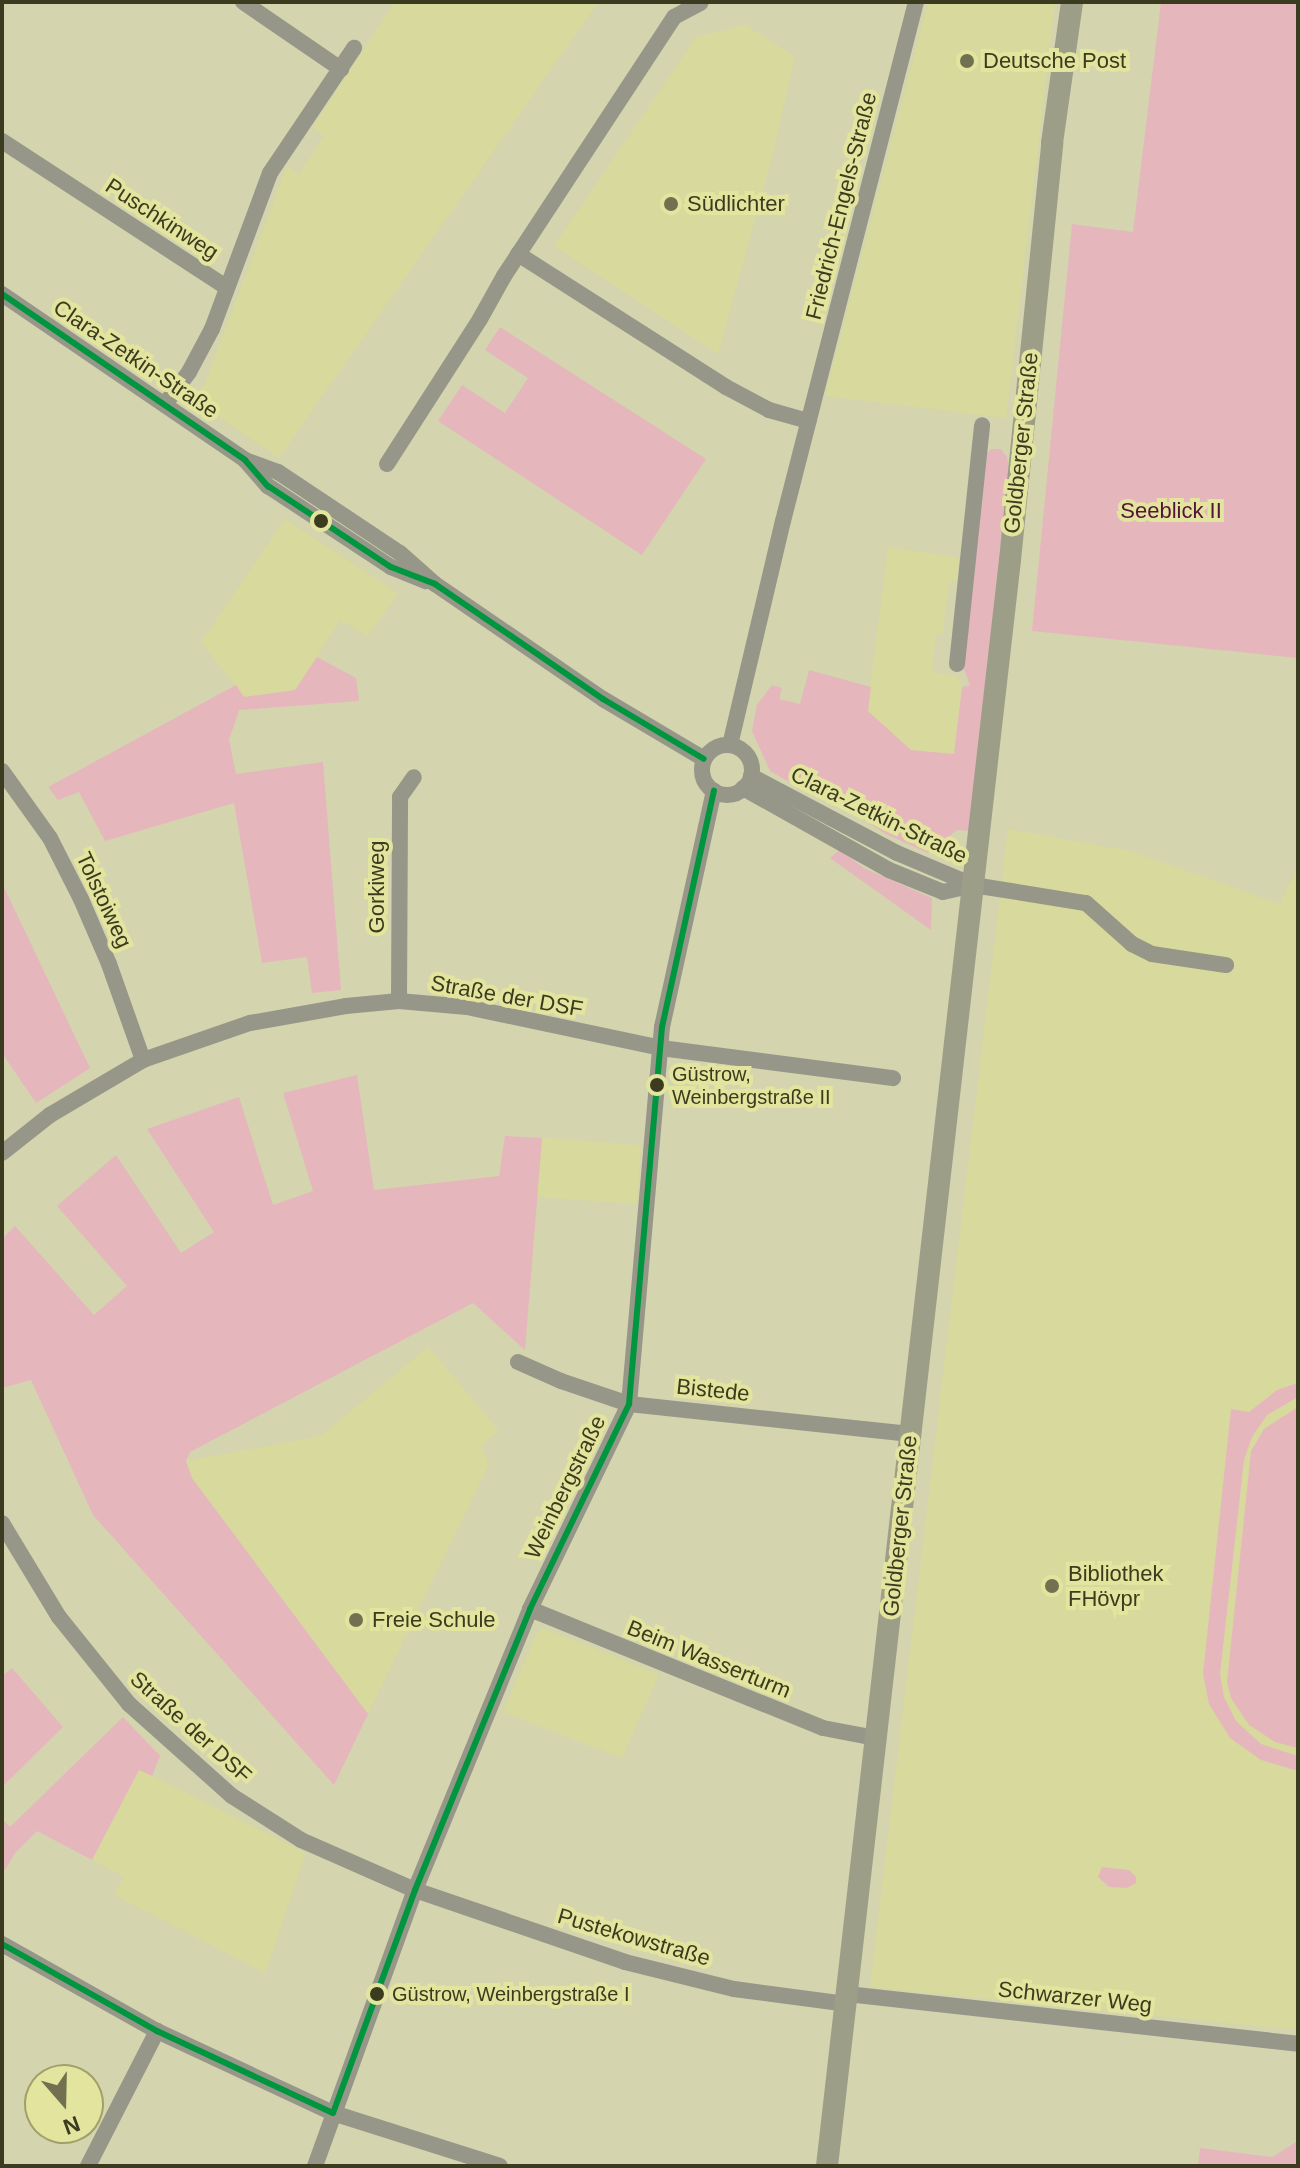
<!DOCTYPE html>
<meta charset="utf-8">
<style>
body{margin:0}
#map{position:relative;width:1300px;height:2168px;overflow:hidden;background:#d4d4ae;font-family:Helvetica,sans-serif}
div>[style]{position:absolute}
[style*='--x']{left:calc(var(--x)*1px);top:calc(var(--y)*1px);width:calc(var(--w)*1px);rotate:calc(var(--a)*1deg)}
.built>*{inset:0;background:#d8d99d}
.green>*{inset:0;background:#e6b6bd}
.minor>*{height:16px;margin:-8px;padding:0 8px;transform-origin:8px;border-radius:8px;background:#969788}
.minor>.ring{margin:-8px;padding:0;box-sizing:content-box;background:none;border:16px solid #969788;border-radius:50%}
.secondary>*{height:22px;margin:-11px;padding:0 11px;transform-origin:11px;border-radius:11px;background:#9d9e87}
.bus-1>*{height:6px;margin:-3px;padding:0 3px;transform-origin:3px;border-radius:3px;background:#009640}
.dots>*{width:22px;height:22px;translate:-50% -50%;box-sizing:border-box;border:4px solid #e3e49e;border-radius:50%}
span{translate:-50% -50%;white-space:nowrap;text-align:center;line-height:1.15;-webkit-text-stroke:8px #e3e49e;paint-order:stroke}
.bus-label{font-size:20px;color:#3b3b1f}
.left{translate:0 -50%;text-align:left}
.poi-label{font-size:22px;color:#3b3b1f}
.street-label{font-size:22px;color:#3b3b1f}
.park-label{font-size:22px;color:#55143a}
.frame{position:absolute;inset:0;border:4px solid #3b3b1f;pointer-events:none}
.north{position:absolute;left:24px;top:2064px;width:80px;height:80px;box-sizing:border-box;background:#e3e49e;border:2px solid #a0a06b;border-radius:50%;rotate:160deg;font-size:22px;font-weight:700;line-height:32px;text-align:center;color:#3b3b1f}
.north::after{content:'';display:block;margin:auto;width:28px;height:36px;background:#717151;clip-path:polygon(50% 0,100% 100%,50% 72%,0 100%)}
</style>
<div id="map">
<div class="built">
<i style="clip-path:polygon(395px 2px,598px 2px,279px 458px,207px 409px,203px 388px,287px 166px,299px 174px,324px 136px,312px 128px)"></i>
<i style="clip-path:polygon(928px 2px,1055px 2px,1006px 418px,825px 396px)"></i>
<i style="clip-path:polygon(746px 25px,795px 57px,771px 161px,718px 354px,554px 246px,696px 37px)"></i>
<i style="clip-path:polygon(285px 519px,398px 593px,368px 636px,340px 620px,296px 690px,244px 697px,201px 642px)"></i>
<i style="clip-path:polygon(888px 547px,959px 558px,957px 582px,949px 582px,943px 634px,936px 633px,932px 672px,957px 676px,962px 687px,954px 755px,911px 750px,867px 711px)"></i>
<i style="clip-path:polygon(1008px 829px,1131px 851px,1280px 904px,1298px 867px,1298px 2030px,870px 1987px)"></i>
<i style="clip-path:polygon(542px 1138px,641px 1145px,637px 1204px,537px 1197px)"></i>
<i style="clip-path:polygon(428px 1347px,499px 1430px,481px 1446px,489px 1464px,368px 1714px,192px 1478px,186px 1461px,321px 1436px)"></i>
<i style="clip-path:polygon(543px 1628px,659px 1674px,622px 1758px,503px 1712px,537px 1633px)"></i>
<i style="clip-path:polygon(139px 1769px,306px 1853px,265px 1973px,114px 1895px,124px 1877px,92px 1860px)"></i>
</div>
<div class="green">
<i style="clip-path:polygon(1161px 2px,1298px 2px,1298px 658px,1032px 631px,1072px 224px,1133px 232px)"></i>
<i style="clip-path:polygon(500px 327px,706px 459px,642px 555px,438px 421px,462px 385px,505px 413px,528px 378px,485px 350px)"></i>
<i style="clip-path:polygon(991px 449px,1001px 449px,1007px 457px,1009px 469px,969px 831px,957px 830px,928px 853px,886px 834px,827px 796px,798px 787px,770px 771px,752px 731px,757px 705px,772px 685px,782px 688px,779px 699px,800px 704px,809px 670px,871px 687px,868px 711px,911px 750px,954px 754px,962px 687px,970px 685px,963px 667px,986px 455px)"></i>
<i style="clip-path:polygon(317px 657px,356px 678px,359px 701px,239px 710px,229px 740px,236px 774px,323px 762px,341px 990px,312px 993px,307px 957px,262px 963px,234px 803px,105px 841px,79px 792px,58px 800px,48px 787px,236px 685px,244px 697px,295px 690px)"></i>
<i style="clip-path:polygon(840px 850px,864px 868px,932px 898px,931px 930px,830px 858px)"></i>
<i style="clip-path:polygon(2px 883px,90px 1068px,36px 1103px,2px 1053px)"></i>
<i style="clip-path:polygon(357px 1075px,374px 1190px,499px 1176px,505px 1136px,542px 1138px,525px 1350px,473px 1303px,190px 1452px,186px 1461px,192px 1478px,368px 1714px,334px 1785px,93px 1515px,31px 1380px,2px 1388px,2px 1239px,15px 1226px,94px 1315px,127px 1286px,57px 1206px,116px 1155px,181px 1253px,214px 1232px,147px 1129px,239px 1097px,273px 1205px,313px 1191px,283px 1093px)"></i>
<i style="clip-path:polygon(1298px 1383px,1298px 1397px,1267px 1415px,1252px 1437px,1244px 1460px,1220px 1674px,1224px 1697px,1236px 1721px,1261px 1744px,1298px 1756px,1298px 1771px,1261px 1760px,1230px 1738px,1209px 1704px,1203px 1674px,1231px 1409px,1249px 1412px,1277px 1390px)"></i>
<i style="clip-path:polygon(1298px 1407px,1298px 1748px,1275px 1742px,1249px 1725px,1231px 1698px,1227px 1682px,1251px 1451px,1264px 1429px)"></i>
<i style="clip-path:polygon(12px 1668px,63px 1727px,2px 1787px,2px 1676px)"></i>
<i style="clip-path:polygon(123px 1717px,160px 1756px,152px 1776px,139px 1770px,92px 1860px,37px 1831px,15px 1853px,5px 1870px,2px 1868px,2px 1819px,10px 1827px)"></i>
<i style="clip-path:polygon(1102px 1867px,1129px 1870px,1136px 1877px,1136px 1883px,1127px 1888px,1109px 1887px,1098px 1877px)"></i>
<i style="clip-path:polygon(1298px 2141px,1298px 2166px,1198px 2166px,1200px 2148px,1272px 2157px)"></i>
</div>
<div class="minor">
<i style="--x:243;--y:2;--w:119;--a:34.4"></i>
<i style="--x:2;--y:141;--w:267;--a:33.1"></i>
<i style="--x:518;--y:254;--w:247;--a:32.6"></i>
<i style="--x:726;--y:387;--w:49;--a:28.1"></i>
<i style="--x:769;--y:410;--w:41;--a:15.8"></i>
<i style="--x:2;--y:294;--w:294;--a:34.3"></i>
<i style="--x:245;--y:460;--w:35;--a:49"></i>
<i style="--x:268;--y:486;--w:147;--a:33.4"></i>
<i style="--x:391;--y:567;--w:38;--a:22"></i>
<i style="--x:165;--y:404;--w:40;--a:-53"></i>
<i style="--x:189;--y:372;--w:49;--a:-61.9"></i>
<i style="--x:212;--y:329;--w:166;--a:-69.6"></i>
<i style="--x:270;--y:173;--w:151;--a:-56.1"></i>
<i style="--x:245;--y:460;--w:35;--a:20"></i>
<i style="--x:278;--y:472;--w:146;--a:33.6"></i>
<i style="--x:400;--y:553;--w:47;--a:41.5"></i>
<i style="--x:435;--y:584;--w:204;--a:34.4"></i>
<i style="--x:603;--y:699;--w:117;--a:30.7"></i>
<i style="--x:387;--y:464;--w:172;--a:-57.3"></i>
<i style="--x:480;--y:319;--w:49;--a:-60.8"></i>
<i style="--x:504;--y:276;--w:310;--a:-56.7"></i>
<i style="--x:674;--y:17;--w:30;--a:-28"></i>
<i style="--x:957;--y:664;--w:240;--a:-84"></i>
<i style="--x:730;--y:745;--w:230;--a:-76.7"></i>
<i style="--x:783;--y:521;--w:536;--a:-75.63"></i>
<i class="ring" style="left:702px;top:745px;width:34px;height:34px"></i>
<i style="--x:2;--y:771;--w:82;--a:54.4"></i>
<i style="--x:50;--y:838;--w:68;--a:63.1"></i>
<i style="--x:81;--y:899;--w:71;--a:66.7"></i>
<i style="--x:109;--y:964;--w:102;--a:70.5"></i>
<i style="--x:751;--y:776;--w:165;--a:27.8"></i>
<i style="--x:897;--y:853;--w:82;--a:22.8"></i>
<i style="--x:973;--y:885;--w:114;--a:9.1"></i>
<i style="--x:1086;--y:903;--w:62;--a:41.7"></i>
<i style="--x:1132;--y:944;--w:22;--a:27"></i>
<i style="--x:1152;--y:954;--w:75;--a:8.5"></i>
<i style="--x:743;--y:788;--w:167;--a:29.3"></i>
<i style="--x:889;--y:870;--w:58;--a:22.2"></i>
<i style="--x:943;--y:892;--w:31;--a:-13"></i>
<i style="--x:399;--y:1001;--w:204;--a:-89.7"></i>
<i style="--x:400;--y:797;--w:24;--a:-55"></i>
<i style="--x:2;--y:1153;--w:61;--a:-38.4"></i>
<i style="--x:50;--y:1115;--w:108;--a:-30.6"></i>
<i style="--x:143;--y:1060;--w:113;--a:-19.1"></i>
<i style="--x:250;--y:1023;--w:97;--a:-10"></i>
<i style="--x:346;--y:1006;--w:53;--a:-5.4"></i>
<i style="--x:399;--y:1001;--w:68;--a:5"></i>
<i style="--x:467;--y:1007;--w:198;--a:11.9"></i>
<i style="--x:661;--y:1048;--w:234;--a:7.4"></i>
<i style="--x:518;--y:1362;--w:47;--a:23.8"></i>
<i style="--x:561;--y:1381;--w:72;--a:18.7"></i>
<i style="--x:629;--y:1404;--w:283;--a:6.1"></i>
<i style="--x:2;--y:1523;--w:110;--a:58.8"></i>
<i style="--x:59;--y:1617;--w:112;--a:51.2"></i>
<i style="--x:129;--y:1704;--w:138;--a:41.8"></i>
<i style="--x:232;--y:1796;--w:82;--a:32.5"></i>
<i style="--x:301;--y:1840;--w:124;--a:23.7"></i>
<i style="--x:415;--y:1890;--w:222;--a:18.9"></i>
<i style="--x:625;--y:1962;--w:112;--a:13.9"></i>
<i style="--x:734;--y:1989;--w:113;--a:7.6"></i>
<i style="--x:530;--y:1609;--w:316;--a:22.1"></i>
<i style="--x:823;--y:1728;--w:54;--a:10.7"></i>
<i style="--x:2;--y:1944;--w:178;--a:29.3"></i>
<i style="--x:157;--y:2031;--w:194;--a:25"></i>
<i style="--x:333;--y:2113;--w:175;--a:17.6"></i>
<i style="--x:847;--y:1994;--w:454;--a:6.3"></i>
<i style="--x:88;--y:2166;--w:152;--a:-62.9"></i>
<i style="--x:315;--y:2166;--w:294;--a:-70.1"></i>
<i style="--x:415;--y:1890;--w:304;--a:-67.7"></i>
<i style="--x:530;--y:1609;--w:228;--a:-64.2"></i>
<i style="--x:629;--y:1404;--w:378;--a:-85"></i>
<i style="--x:662;--y:1027;--w:242;--a:-77.6"></i>
</div>
<div class="secondary">
<i style="--x:827;--y:2166;--w:1616;--a:-83.5"></i>
<i style="--x:1010;--y:560;--w:419;--a:-84.2"></i>
<i style="--x:1052;--y:143;--w:142;--a:-81.9"></i>
</div>
<div class="bus-1">
<i style="--x:2;--y:294;--w:294;--a:34.3"></i>
<i style="--x:245;--y:460;--w:35;--a:49"></i>
<i style="--x:268;--y:486;--w:147;--a:33.4"></i>
<i style="--x:391;--y:567;--w:47;--a:21.1"></i>
<i style="--x:435;--y:584;--w:204;--a:34.4"></i>
<i style="--x:603;--y:699;--w:117;--a:30.7"></i>
<i style="--x:2;--y:1944;--w:178;--a:29.3"></i>
<i style="--x:157;--y:2031;--w:194;--a:25"></i>
<i style="--x:333;--y:2113;--w:238;--a:-69.8"></i>
<i style="--x:415;--y:1890;--w:304;--a:-67.7"></i>
<i style="--x:530;--y:1609;--w:228;--a:-64.2"></i>
<i style="--x:629;--y:1404;--w:378;--a:-85"></i>
<i style="--x:662;--y:1027;--w:242;--a:-77.6"></i>
</div>
<div class="dots">
<i style="left:967px;top:61px;background:#717151"></i>
<i style="left:671px;top:204px;background:#717151"></i>
<i style="left:321px;top:521px;background:#3b3b1f"></i>
<i style="left:657px;top:1085px;background:#3b3b1f"></i>
<i style="left:1052px;top:1586px;background:#717151"></i>
<i style="left:356px;top:1620px;background:#717151"></i>
<i style="left:377px;top:1994px;background:#3b3b1f"></i>
</div>
<div class="bus-label">
<span class="left" style="left:672px;top:1086px">Güstrow,<br>Weinbergstraße II</span>
<span class="left" style="left:392px;top:1994px">Güstrow, Weinbergstraße I</span>
</div>
<div class="poi-label">
<span class="left" style="left:983px;top:61px">Deutsche Post</span>
<span class="left" style="left:687px;top:204px">Südlichter</span>
<span class="left" style="left:1068px;top:1586px">Bibliothek<br>FHövpr</span>
<span class="left" style="left:372px;top:1620px">Freie Schule</span>
</div>
<div class="street-label">
<span style="left:841px;top:206px;rotate:-76deg">Friedrich-Engels-Straße</span>
<span style="left:162px;top:219px;rotate:33deg">Puschkinweg</span>
<span style="left:136px;top:359px;rotate:34deg">Clara-Zetkin-Straße</span>
<span style="left:1021px;top:443px;rotate:-84deg">Goldberger Straße</span>
<span style="left:879px;top:815px;rotate:26deg">Clara-Zetkin-Straße</span>
<span style="left:377px;top:887px;rotate:-90deg">Gorkiweg</span>
<span style="left:104px;top:900px;rotate:65deg">Tolstoiweg</span>
<span style="left:507px;top:996px;rotate:10deg">Straße der DSF</span>
<span style="left:713px;top:1390px;rotate:6deg">Bistede</span>
<span style="left:565px;top:1487px;rotate:-64deg">Weinbergstraße</span>
<span style="left:900px;top:1526px;rotate:-84deg">Goldberger Straße</span>
<span style="left:709px;top:1659px;rotate:22deg">Beim Wasserturm</span>
<span style="left:191px;top:1727px;rotate:42deg">Straße der DSF</span>
<span style="left:634px;top:1937px;rotate:16deg">Pustekowstraße</span>
<span style="left:1075px;top:1997px;rotate:6deg">Schwarzer Weg</span>
</div>
<div class="park-label">
<span style="left:1171px;top:511px">Seeblick II</span>
</div>
<div class="frame"></div>
<div class="north">N</div>
</div>
